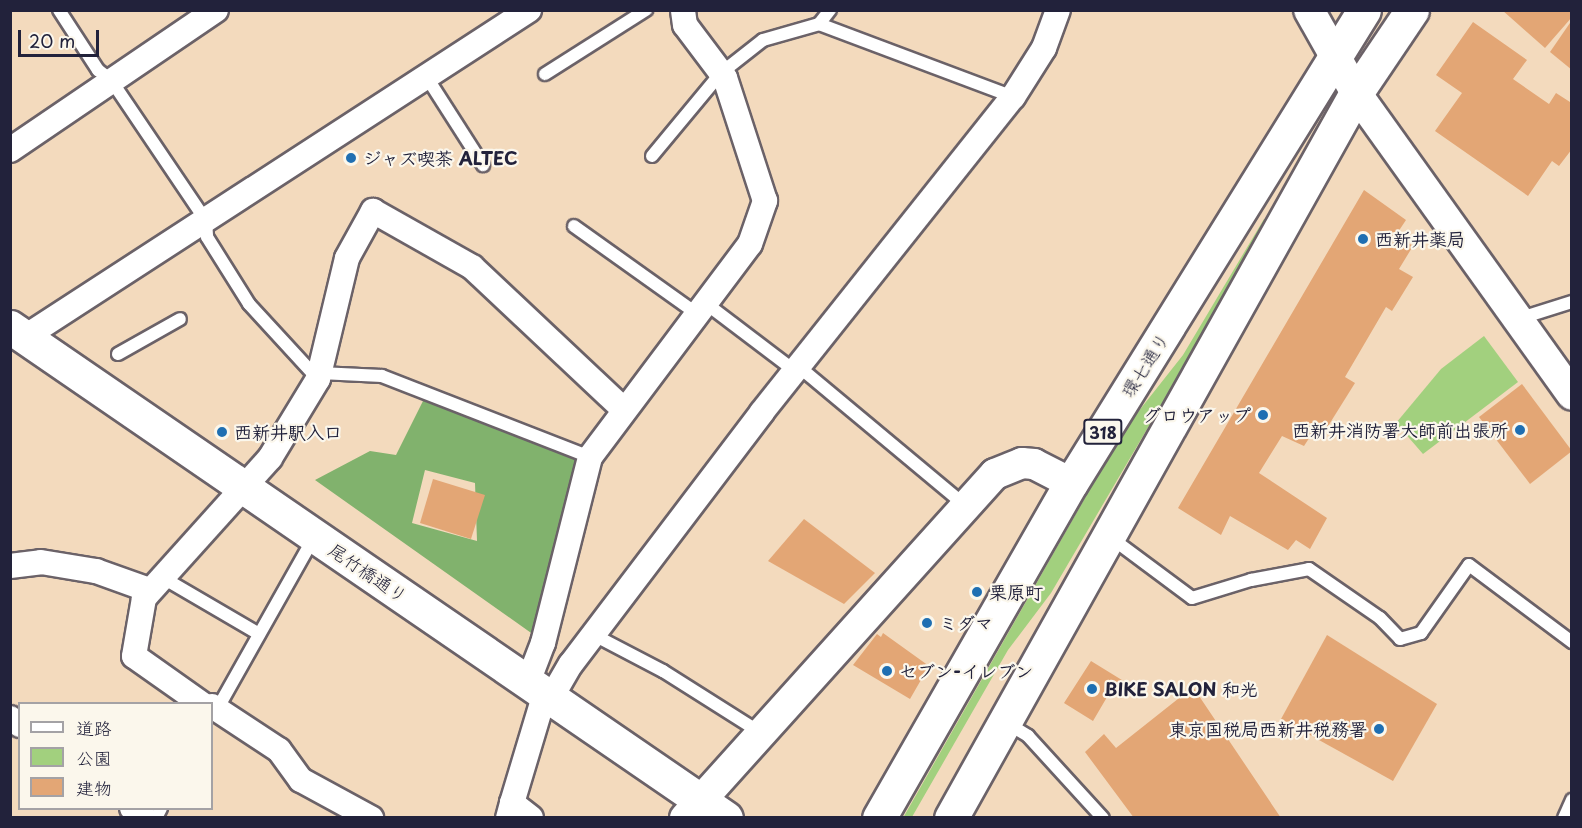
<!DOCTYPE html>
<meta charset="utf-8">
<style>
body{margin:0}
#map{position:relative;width:1582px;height:828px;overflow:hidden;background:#f3dabd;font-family:"Playpen Sans","Klee One",sans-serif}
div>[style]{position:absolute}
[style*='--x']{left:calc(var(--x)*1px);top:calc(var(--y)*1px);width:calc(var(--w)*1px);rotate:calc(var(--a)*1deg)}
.green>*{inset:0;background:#a2d07e}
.forest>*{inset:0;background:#81b26d}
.building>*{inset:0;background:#e3a675}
.roads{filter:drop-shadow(2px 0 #6b6268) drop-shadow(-2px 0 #6b6268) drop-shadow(0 2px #6b6268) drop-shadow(0 -2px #6b6268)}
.service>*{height:12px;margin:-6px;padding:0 6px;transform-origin:6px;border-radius:6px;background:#fff}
.minor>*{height:24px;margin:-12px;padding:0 12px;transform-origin:12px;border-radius:12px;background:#fff}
.tertiary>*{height:30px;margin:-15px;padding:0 15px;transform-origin:15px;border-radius:15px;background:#fff}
.secondary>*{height:33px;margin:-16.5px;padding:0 16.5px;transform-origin:16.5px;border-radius:16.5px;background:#fff}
.primary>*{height:33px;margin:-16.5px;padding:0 16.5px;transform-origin:16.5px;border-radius:16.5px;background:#fff}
.dots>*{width:16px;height:16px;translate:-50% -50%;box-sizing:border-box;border:3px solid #fbf7ec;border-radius:50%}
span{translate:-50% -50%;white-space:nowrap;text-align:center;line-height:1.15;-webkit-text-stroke:4.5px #fbf7ec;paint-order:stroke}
.shield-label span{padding:2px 4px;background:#fbf7ec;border:2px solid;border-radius:4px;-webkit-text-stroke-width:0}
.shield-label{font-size:16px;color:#22223b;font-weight:700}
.poi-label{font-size:18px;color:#22223b;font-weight:700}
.left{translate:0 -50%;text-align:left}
.right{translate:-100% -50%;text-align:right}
.street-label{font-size:18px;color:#22223b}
.frame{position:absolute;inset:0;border:12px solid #22223b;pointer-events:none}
.legend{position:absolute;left:18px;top:702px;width:195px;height:108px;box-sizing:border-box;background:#fbf7ec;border:2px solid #a4a2a5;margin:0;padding:8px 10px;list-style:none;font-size:18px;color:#22223b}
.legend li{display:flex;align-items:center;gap:12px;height:30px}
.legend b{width:30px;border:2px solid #a4a2a5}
.scale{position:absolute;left:18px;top:30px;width:81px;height:27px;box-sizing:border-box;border:3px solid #22223b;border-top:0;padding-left:8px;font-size:18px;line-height:21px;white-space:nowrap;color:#22223b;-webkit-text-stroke:4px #fbf7ec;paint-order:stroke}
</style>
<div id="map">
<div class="green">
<i style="clip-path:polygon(1264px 219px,1269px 221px,1051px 593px,1008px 650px,912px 817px,903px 818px,1123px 431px,1183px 355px)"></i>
<i style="clip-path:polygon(1484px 336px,1518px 382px,1423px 454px,1396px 423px,1441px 369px)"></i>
</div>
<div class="forest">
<i style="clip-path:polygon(evenodd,428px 391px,582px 456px,534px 635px,315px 480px,370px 451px,396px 455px,428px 391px,425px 470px,475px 483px,477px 541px,412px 523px,425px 470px)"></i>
</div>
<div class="building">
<i style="clip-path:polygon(1502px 10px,1572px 10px,1572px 17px,1545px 48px)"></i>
<i style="clip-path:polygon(1572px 20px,1572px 70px,1550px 52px)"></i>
<i style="clip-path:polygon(1473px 22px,1527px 60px,1513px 79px,1549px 104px,1556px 93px,1570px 102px,1572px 149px,1559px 166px,1552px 161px,1528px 196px,1435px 131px,1462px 93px,1436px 75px)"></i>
<i style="clip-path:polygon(1364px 190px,1406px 220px,1396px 235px,1413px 246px,1399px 269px,1413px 277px,1392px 311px,1386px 307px,1345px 377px,1355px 383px,1325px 431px,1317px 426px,1304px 446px,1282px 436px,1259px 473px,1327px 518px,1310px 549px,1296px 540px,1288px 550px,1230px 516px,1221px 535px,1178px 508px)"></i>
<i style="clip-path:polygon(1522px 384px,1572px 451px,1530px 484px,1479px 417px)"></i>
<i style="clip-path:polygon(433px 479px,485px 495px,471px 539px,420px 523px)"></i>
<i style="clip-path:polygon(804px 519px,875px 573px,844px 604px,768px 561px)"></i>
<i style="clip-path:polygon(883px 633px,929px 666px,910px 699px,853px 665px,877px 634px,881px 637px)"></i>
<i style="clip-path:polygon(1327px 635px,1437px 704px,1393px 781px,1281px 719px)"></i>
<i style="clip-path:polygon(1091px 661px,1130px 685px,1121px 699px,1110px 692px,1093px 721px,1064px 703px)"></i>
<i style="clip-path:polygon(1193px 687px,1281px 818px,1134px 818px,1085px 752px,1104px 734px,1116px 748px)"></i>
</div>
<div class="roads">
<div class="service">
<i style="--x:59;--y:10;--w:72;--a:57"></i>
<i style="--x:98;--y:70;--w:16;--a:38"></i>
<i style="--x:111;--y:80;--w:170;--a:56"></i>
<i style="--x:206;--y:221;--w:16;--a:86"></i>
<i style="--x:207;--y:237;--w:79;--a:57.9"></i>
<i style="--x:249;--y:304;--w:102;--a:47.4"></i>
<i style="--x:819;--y:24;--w:18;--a:-52"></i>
<i style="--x:545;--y:74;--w:120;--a:-32.4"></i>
<i style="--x:426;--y:76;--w:106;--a:57.4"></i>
<i style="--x:652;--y:156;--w:108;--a:-50.3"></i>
<i style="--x:721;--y:73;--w:53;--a:-38.2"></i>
<i style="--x:763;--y:40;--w:58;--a:-15.9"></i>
<i style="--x:819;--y:24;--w:207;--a:20.6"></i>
<i style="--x:574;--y:226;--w:150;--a:35.5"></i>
<i style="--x:704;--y:302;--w:114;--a:37.2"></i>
<i style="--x:1518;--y:319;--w:57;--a:-17.5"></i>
<i style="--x:118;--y:354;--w:71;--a:-29.4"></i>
<i style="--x:798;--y:366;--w:219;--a:39.8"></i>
<i style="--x:320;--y:373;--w:62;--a:2.8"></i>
<i style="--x:382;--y:376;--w:223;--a:21.3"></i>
<i style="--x:1110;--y:537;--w:102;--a:36.6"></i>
<i style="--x:1192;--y:598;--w:62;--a:-17"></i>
<i style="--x:1251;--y:580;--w:59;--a:-10.7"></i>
<i style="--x:1309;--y:569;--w:86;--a:34.6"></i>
<i style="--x:1380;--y:618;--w:29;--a:46"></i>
<i style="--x:1400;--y:639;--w:22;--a:-16"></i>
<i style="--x:1421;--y:633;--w:83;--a:-54.8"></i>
<i style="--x:1469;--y:565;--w:129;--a:36.8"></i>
<i style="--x:165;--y:579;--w:109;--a:30.3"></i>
<i style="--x:594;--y:635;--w:78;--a:27.6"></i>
<i style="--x:663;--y:671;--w:116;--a:32.3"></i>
<i style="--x:215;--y:713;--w:202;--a:-60.6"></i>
<i style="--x:1005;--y:722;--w:27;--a:31"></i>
<i style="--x:1028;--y:736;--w:111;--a:47.6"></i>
<i style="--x:156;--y:818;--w:11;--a:-63"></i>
<i style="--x:1564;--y:818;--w:20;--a:-66"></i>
</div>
<div class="minor">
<i style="--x:10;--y:150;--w:249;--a:-34.2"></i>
<i style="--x:25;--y:337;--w:601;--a:-32.98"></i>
<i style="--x:10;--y:566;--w:31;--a:-7"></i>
<i style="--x:41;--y:562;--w:56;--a:9.3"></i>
<i style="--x:96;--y:571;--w:56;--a:19.7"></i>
<i style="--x:528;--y:682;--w:42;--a:-69"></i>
<i style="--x:543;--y:643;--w:192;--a:-75.8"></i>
<i style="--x:590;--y:457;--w:266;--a:-53.1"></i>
<i style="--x:750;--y:244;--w:46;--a:-70.8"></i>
<i style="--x:765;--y:201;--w:129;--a:-108"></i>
<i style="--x:725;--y:78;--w:66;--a:-127"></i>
<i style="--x:685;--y:25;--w:15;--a:-98"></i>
<i style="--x:551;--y:698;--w:39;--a:-60"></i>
<i style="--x:571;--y:664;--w:316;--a:-52.8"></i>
<i style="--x:762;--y:412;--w:403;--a:-51.5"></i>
<i style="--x:1013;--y:97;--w:58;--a:-57.7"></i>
<i style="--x:1044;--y:48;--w:40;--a:-69.8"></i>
<i style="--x:202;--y:704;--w:83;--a:-144.8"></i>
<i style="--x:134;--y:656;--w:59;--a:-80.2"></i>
<i style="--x:144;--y:598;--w:188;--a:-48"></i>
<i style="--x:270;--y:458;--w:92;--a:-58.7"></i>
<i style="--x:318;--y:379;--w:124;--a:-76.5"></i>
<i style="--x:347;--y:258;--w:54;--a:-61"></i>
<i style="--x:373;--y:211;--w:114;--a:29.5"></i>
<i style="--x:472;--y:267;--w:207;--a:43.2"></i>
<i style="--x:212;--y:706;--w:80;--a:33.3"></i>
<i style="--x:279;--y:750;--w:37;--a:54"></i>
<i style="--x:301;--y:780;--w:80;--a:28.5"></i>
<i style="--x:10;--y:718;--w:12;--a:35"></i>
<i style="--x:512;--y:803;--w:115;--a:-73.3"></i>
<i style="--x:132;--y:808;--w:16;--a:40"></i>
<i style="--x:508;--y:818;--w:16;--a:-75"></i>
<i style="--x:512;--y:803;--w:24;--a:38"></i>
</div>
<div class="tertiary">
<i style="--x:1309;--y:10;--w:95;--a:60.5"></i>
<i style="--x:1356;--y:93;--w:371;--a:54.4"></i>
<i style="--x:685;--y:818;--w:463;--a:-48"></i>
<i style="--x:995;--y:474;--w:29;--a:-22"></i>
<i style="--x:1022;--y:463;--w:12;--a:5"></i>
<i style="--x:1034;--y:464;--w:42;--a:27.2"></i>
</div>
<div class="secondary">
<i style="--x:10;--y:327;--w:868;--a:34.44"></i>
</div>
<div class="primary">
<i style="--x:879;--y:818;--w:386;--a:-60.2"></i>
<i style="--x:1071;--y:483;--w:556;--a:-58.22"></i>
<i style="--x:951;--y:818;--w:830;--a:-60.81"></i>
<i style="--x:1356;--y:93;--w:100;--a:-56"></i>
</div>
</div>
<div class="dots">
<i style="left:351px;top:158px;background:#1f6fb2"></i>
<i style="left:1363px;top:239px;background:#1f6fb2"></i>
<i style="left:1263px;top:415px;background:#1f6fb2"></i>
<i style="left:1520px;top:430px;background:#1f6fb2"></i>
<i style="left:222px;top:432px;background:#1f6fb2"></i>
<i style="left:977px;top:592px;background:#1f6fb2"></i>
<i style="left:927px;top:623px;background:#1f6fb2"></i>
<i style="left:887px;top:671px;background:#1f6fb2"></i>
<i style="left:1092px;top:689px;background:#1f6fb2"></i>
<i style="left:1379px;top:729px;background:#1f6fb2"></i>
</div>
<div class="shield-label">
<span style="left:1103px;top:432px">318</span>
</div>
<div class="poi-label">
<span class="left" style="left:363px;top:158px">ジャズ喫茶 ALTEC</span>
<span class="left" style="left:1375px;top:239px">西新井薬局</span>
<span class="right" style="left:1251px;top:415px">グロウアップ</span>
<span class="right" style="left:1508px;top:430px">西新井消防署大師前出張所</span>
<span class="left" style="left:234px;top:432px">西新井駅入口</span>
<span class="left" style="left:989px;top:592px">栗原町</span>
<span class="left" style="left:939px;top:623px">ミダマ</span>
<span class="left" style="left:899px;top:671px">セブン-イレブン</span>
<span class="left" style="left:1104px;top:689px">BIKE SALON 和光</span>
<span class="right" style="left:1367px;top:729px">東京国税局西新井税務署</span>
</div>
<div class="street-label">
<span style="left:1145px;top:365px;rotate:-58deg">環七通り</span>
<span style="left:368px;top:573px;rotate:34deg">尾竹橋通り</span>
</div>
<div class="frame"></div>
<ul class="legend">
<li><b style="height:8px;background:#fff"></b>道路</li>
<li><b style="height:16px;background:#a2d07e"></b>公園</li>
<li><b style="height:16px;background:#e3a675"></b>建物</li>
</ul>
<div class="scale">20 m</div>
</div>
